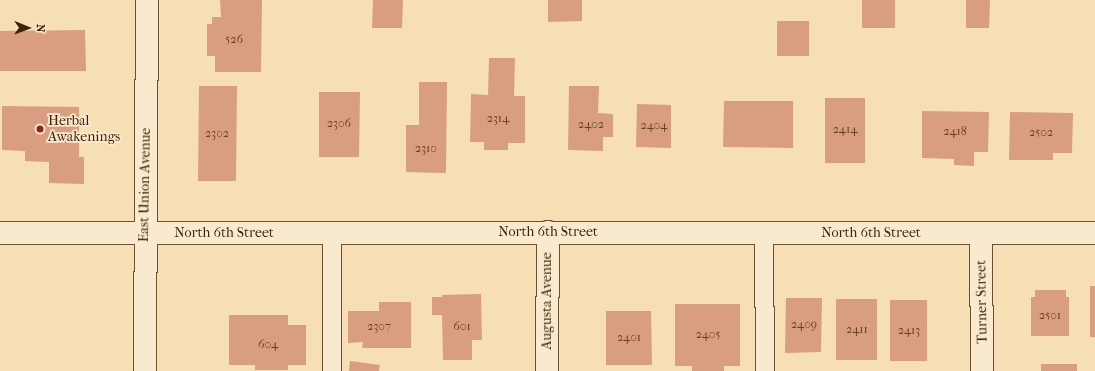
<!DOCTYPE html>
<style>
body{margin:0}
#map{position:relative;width:1095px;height:371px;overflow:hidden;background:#f6deb5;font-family:"IM FELL French Canon",serif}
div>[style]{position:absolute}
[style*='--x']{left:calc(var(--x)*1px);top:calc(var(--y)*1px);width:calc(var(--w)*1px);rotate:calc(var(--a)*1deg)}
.building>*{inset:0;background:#d99e80}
.roads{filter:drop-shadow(1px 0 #6b5130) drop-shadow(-1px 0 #6b5130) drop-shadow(0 1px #6b5130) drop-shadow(0 -1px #6b5130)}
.service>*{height:18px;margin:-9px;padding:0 9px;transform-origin:9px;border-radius:9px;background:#f9eacf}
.minor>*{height:22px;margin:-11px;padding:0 11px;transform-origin:11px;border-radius:11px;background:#f9eacf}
.secondary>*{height:22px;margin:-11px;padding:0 11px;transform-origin:11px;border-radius:11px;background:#f9eacf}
.dots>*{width:11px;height:11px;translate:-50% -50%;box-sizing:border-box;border:2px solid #f9eacf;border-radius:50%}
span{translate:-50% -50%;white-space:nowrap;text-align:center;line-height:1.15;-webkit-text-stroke:3.5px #f9eacf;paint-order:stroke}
.number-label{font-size:12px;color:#644123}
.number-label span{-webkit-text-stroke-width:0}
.poi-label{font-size:14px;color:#3d2204}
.left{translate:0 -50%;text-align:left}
.street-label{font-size:14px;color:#3d2204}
.north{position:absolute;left:8px;top:8px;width:40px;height:40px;-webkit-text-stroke:3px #f9eacf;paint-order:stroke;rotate:91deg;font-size:11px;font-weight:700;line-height:16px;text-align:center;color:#3d2204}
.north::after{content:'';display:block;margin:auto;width:14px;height:18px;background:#3d2204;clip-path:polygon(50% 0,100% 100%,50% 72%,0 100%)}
</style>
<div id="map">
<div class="building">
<i style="clip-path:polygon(220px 0,262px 0,261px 72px,215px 72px,215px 56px,207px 56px,207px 24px,212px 24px,212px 17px,221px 17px)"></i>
<i style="clip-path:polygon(373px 0,403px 0,402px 28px,372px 28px)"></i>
<i style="clip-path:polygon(548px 0,582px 0,582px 21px,548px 22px)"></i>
<i style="clip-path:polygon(862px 0,895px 0,895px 28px,862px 28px)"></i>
<i style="clip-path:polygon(966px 0,990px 0,989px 28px,966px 28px)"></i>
<i style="clip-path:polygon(777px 21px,809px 21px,809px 56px,777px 56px)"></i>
<i style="clip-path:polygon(85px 30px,86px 71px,0 71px,0 31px)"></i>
<i style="clip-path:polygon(489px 58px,515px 58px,514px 96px,525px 96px,525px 143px,508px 143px,508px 150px,484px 150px,484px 142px,470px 142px,471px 94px,488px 95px)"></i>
<i style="clip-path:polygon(419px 82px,447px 82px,446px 173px,406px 172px,406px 125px,419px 125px)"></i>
<i style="clip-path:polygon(199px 86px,237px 86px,236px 181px,198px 181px)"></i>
<i style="clip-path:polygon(569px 86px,599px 86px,598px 113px,613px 114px,613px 137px,603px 137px,603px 151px,568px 150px)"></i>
<i style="clip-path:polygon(319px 92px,360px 92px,359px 157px,319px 157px)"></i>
<i style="clip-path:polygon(825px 98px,865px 98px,865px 163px,825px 163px)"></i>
<i style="clip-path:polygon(724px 101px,793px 101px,793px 148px,723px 147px)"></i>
<i style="clip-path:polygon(637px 104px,671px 105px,671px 148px,636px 147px)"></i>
<i style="clip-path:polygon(2px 106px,79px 107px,79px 157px,84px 157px,84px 184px,49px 183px,49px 162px,25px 161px,25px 151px,2px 150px)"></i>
<i style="clip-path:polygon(922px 111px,989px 112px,988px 152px,974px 152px,974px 166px,954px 165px,954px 159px,922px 158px)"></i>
<i style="clip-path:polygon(1010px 112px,1073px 113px,1072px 153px,1053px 153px,1053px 160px,1009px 160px)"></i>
<i style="clip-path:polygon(1090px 286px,1095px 286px,1095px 337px,1090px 337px)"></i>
<i style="clip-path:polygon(1035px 290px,1066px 290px,1066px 297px,1069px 297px,1069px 336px,1031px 336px,1031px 297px,1035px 297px)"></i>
<i style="clip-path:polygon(481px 294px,482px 340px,472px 340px,472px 360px,443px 360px,442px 315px,432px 315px,432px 297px,442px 297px,442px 295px)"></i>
<i style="clip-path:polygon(786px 298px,822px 298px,821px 352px,785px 353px)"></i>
<i style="clip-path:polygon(836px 299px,877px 299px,877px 360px,836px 360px)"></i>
<i style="clip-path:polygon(890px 300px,927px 300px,927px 361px,890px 361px)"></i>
<i style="clip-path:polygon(379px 302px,411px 302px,411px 348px,362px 348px,363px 342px,348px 343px,348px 311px,379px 311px)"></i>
<i style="clip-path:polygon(675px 304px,740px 304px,740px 366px,724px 366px,724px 371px,692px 371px,692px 366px,675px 366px)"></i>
<i style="clip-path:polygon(606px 311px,651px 311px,652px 365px,606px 365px)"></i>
<i style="clip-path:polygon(229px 315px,288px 315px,288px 325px,306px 325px,306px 365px,288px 365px,288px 370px,255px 370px,255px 365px,229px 365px)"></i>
<i style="clip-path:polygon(350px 361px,380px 365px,379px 371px,349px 371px)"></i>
<i style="clip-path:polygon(1041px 364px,1077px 364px,1077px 371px,1041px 371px)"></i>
</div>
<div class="roads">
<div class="service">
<i style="--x:764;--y:233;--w:138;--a:89.6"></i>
<i style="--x:332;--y:371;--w:139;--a:-90"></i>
</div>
<div class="minor">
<i style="--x:981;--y:233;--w:138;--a:89.6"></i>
<i style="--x:145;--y:371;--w:371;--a:-89.7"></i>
<i style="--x:547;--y:371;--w:139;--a:-89.6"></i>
</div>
<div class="secondary">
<i style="--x:0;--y:233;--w:1095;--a:0"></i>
</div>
</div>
<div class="dots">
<i style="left:40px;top:129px;background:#8f2418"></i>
</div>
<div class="number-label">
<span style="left:234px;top:40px">526</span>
<span style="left:498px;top:119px">2314</span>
<span style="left:339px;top:124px">2306</span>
<span style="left:591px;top:125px">2402</span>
<span style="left:654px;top:126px">2404</span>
<span style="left:845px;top:130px">2414</span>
<span style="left:955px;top:132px">2418</span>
<span style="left:1041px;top:133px">2502</span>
<span style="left:217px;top:134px">2302</span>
<span style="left:426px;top:149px">2310</span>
<span style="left:1050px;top:316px">2501</span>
<span style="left:804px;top:325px">2409</span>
<span style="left:379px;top:327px">2307</span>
<span style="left:462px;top:327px">601</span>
<span style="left:857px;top:330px">2411</span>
<span style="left:909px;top:331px">2413</span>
<span style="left:708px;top:335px">2405</span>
<span style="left:629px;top:338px">2401</span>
<span style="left:268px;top:345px">604</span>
</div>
<div class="poi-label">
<span class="left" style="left:48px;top:129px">Herbal<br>Awakenings</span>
</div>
<div class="street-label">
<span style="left:145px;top:185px;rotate:-89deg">East Union Avenue</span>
<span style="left:548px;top:232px">North 6th Street</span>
<span style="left:224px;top:233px">North 6th Street</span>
<span style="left:871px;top:233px">North 6th Street</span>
<span style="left:547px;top:301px;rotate:-90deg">Augusta Avenue</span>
<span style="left:982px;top:302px;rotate:-91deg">Turner Street</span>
</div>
<div class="north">N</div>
</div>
